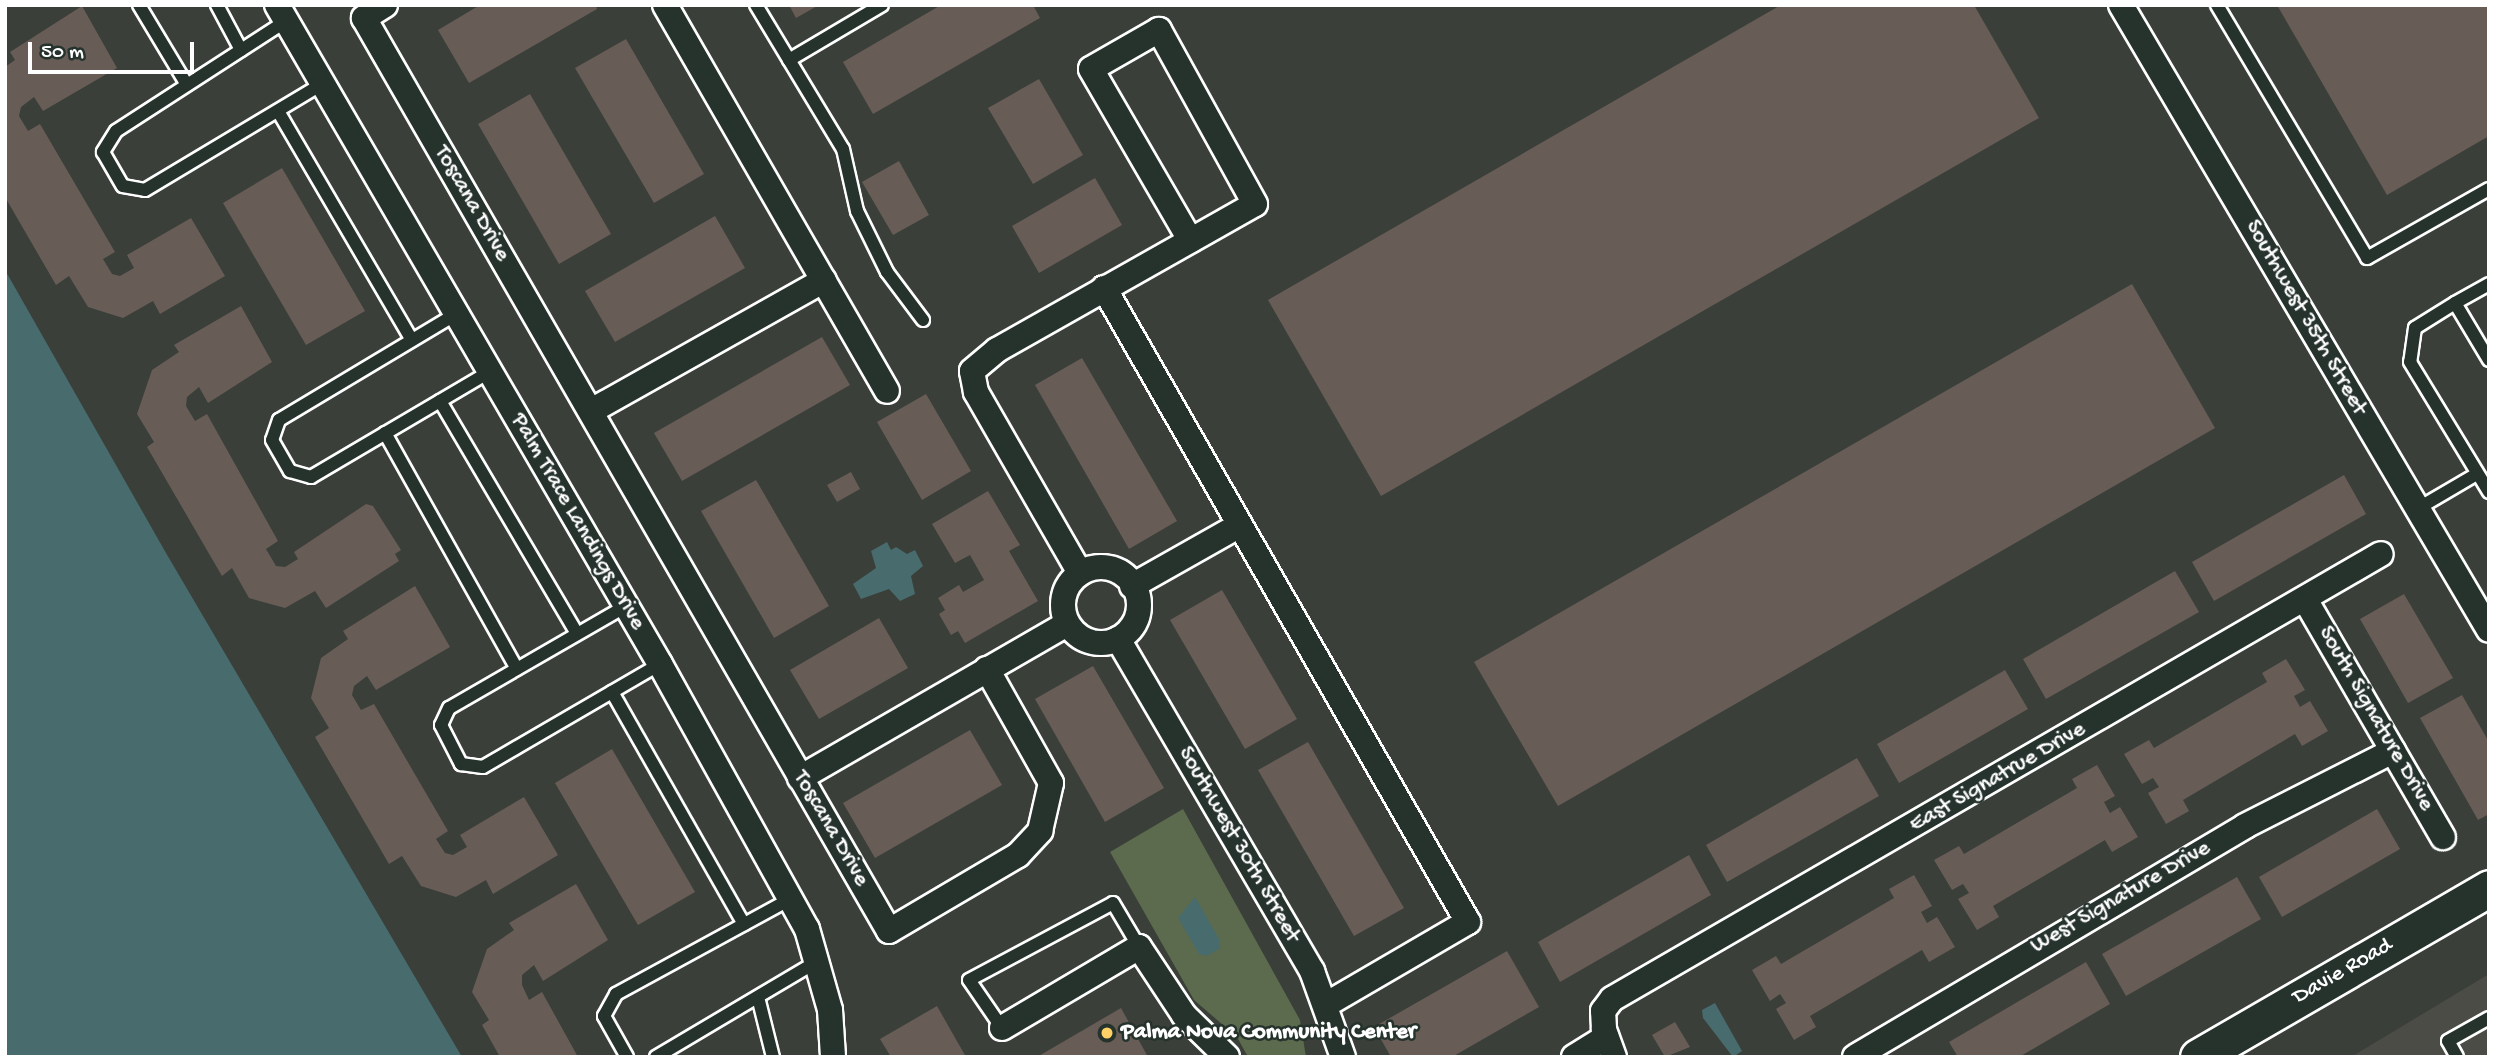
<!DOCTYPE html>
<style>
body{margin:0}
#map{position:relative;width:2494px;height:1062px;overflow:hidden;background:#3a3f39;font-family:"Gochi Hand",sans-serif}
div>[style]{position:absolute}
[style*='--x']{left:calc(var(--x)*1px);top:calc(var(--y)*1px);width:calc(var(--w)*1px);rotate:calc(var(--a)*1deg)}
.built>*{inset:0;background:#4c4c46}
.green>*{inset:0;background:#5c6b4d}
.water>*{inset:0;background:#486b6e}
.building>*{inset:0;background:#685c56}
.roads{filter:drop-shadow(2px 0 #fff) drop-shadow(-2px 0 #fff) drop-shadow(0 2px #fff) drop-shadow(0 -2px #fff)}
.service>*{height:12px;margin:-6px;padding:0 6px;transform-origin:6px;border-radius:6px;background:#26332d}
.minor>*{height:24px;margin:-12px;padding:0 12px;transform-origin:12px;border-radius:12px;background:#26332d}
.minor>.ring{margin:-12px;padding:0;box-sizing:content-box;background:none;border:24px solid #26332d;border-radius:50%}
.secondary>*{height:35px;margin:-17.5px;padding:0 17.5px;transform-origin:17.5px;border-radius:17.5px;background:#26332d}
.dots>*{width:19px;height:19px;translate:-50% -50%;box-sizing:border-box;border:4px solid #26332d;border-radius:50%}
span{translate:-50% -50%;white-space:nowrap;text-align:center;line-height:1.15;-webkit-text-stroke:5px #26332d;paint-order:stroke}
.street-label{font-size:23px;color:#fff}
.poi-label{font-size:23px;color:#fff;font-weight:700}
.left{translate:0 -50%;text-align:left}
.frame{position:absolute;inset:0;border:7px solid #fff;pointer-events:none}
.scale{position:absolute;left:28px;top:42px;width:166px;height:32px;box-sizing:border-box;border:4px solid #fff;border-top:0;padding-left:9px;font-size:21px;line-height:24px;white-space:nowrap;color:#fff;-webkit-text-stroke:5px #26332d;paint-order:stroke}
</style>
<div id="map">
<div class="built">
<i style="clip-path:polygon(2489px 974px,2489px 1057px,2351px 1057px)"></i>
</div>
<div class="green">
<i style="clip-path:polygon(1183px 809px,1300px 1020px,1306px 1057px,1248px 1057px,1237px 1037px,1194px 1000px,1110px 852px)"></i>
</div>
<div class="water">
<i style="clip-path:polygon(5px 270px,166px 553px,462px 1057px,5px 1057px)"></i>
<i style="clip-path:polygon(887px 542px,891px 550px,896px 547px,907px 554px,915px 550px,923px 566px,911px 576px,915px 594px,900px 601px,889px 589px,861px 599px,853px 584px,876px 568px,871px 551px)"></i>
<i style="clip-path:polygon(1195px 897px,1219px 939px,1220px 948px,1207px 956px,1199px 954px,1178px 918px)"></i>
<i style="clip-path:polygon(1715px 1003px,1742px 1051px,1733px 1057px,1703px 1018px,1702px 1010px)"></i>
</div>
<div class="building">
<i style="clip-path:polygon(480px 5px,596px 5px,597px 9px,469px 83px,438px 30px)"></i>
<i style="clip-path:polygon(789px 5px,819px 5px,796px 18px)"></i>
<i style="clip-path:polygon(941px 5px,1033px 5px,1040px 18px,873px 114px,843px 62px)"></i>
<i style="clip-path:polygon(1781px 5px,1974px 5px,2039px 118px,1381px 496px,1268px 300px)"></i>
<i style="clip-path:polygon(2277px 5px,2489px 5px,2489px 136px,2387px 195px)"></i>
<i style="clip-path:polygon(82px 6px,117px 68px,43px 111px,34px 97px,21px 107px,19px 116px,28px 131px,40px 124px,115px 252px,103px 259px,112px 274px,120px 276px,134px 268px,127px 255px,191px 218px,225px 276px,160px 314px,153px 301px,123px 318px,88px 307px,69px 276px,56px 285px,5px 197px,5px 67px,15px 60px,10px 52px)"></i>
<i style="clip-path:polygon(626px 39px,704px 174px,654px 203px,575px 68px)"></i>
<i style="clip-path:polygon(1039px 79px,1083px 155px,1033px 184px,988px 108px)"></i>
<i style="clip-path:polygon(530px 94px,611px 234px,559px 264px,478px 124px)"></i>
<i style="clip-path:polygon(899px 161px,929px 215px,893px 235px,862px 182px)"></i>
<i style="clip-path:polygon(282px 168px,365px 311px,306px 345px,223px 203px)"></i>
<i style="clip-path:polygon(1095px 178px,1122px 225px,1039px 273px,1012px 226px)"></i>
<i style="clip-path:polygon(715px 216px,745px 268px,615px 342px,585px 291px)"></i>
<i style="clip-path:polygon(2132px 284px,2215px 428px,1558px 806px,1474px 662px)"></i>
<i style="clip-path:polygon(241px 306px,272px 362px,208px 403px,199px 387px,187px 397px,186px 406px,195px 421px,207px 414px,278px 541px,266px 549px,276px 566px,285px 567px,298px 559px,294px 552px,366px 504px,373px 506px,401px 550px,395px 554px,399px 561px,326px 608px,315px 591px,285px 608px,249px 598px,232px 568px,222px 576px,147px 447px,154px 442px,137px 414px,152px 370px,179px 352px,174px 345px)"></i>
<i style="clip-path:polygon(822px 337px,850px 385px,682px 481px,654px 433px)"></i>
<i style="clip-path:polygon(1082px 358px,1177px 521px,1129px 549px,1035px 385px)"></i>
<i style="clip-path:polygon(926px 394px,971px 471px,922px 500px,877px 422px)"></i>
<i style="clip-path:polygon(851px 472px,860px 489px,837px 502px,827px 485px)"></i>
<i style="clip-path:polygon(2344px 475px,2366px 514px,2214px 601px,2192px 562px)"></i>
<i style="clip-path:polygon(756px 480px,829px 606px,774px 638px,701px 511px)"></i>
<i style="clip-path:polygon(988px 491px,1020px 545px,1009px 551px,1038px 601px,965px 643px,958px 631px,951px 635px,939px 614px,945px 610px,938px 598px,959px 585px,963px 592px,984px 580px,970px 555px,955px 563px,932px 524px)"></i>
<i style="clip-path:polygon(2175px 571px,2199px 612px,2046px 699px,2023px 659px)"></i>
<i style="clip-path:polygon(415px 586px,450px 647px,376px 690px,367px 676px,354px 686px,352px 695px,361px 710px,374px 704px,448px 831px,436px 839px,445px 853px,453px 855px,467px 847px,460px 835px,524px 797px,558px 855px,493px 894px,486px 880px,456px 897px,421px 886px,402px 856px,389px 864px,315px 737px,329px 728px,311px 698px,321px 658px,348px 639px,343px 631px)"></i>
<i style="clip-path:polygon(1222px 590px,1297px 719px,1245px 749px,1170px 620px)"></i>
<i style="clip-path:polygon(2404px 594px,2453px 678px,2408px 703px,2360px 619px)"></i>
<i style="clip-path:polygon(879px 618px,908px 668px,819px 719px,790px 670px)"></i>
<i style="clip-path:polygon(2286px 659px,2305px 690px,2294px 696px,2300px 707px,2310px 701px,2328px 731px,2302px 746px,2295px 734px,2183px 800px,2189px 811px,2166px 824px,2148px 793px,2159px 787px,2153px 778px,2142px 784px,2124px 754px,2149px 740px,2154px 748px,2267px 682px,2262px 673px)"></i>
<i style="clip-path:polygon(1093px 666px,1164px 788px,1105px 822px,1035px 699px)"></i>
<i style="clip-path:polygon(2005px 670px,2028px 709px,1899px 783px,1877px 744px)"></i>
<i style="clip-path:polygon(2462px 695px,2489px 742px,2489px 814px,2478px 820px,2420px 718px)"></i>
<i style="clip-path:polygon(970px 730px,1002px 785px,875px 858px,843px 803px)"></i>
<i style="clip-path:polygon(1308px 742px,1404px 908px,1354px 936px,1258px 770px)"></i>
<i style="clip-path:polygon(612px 749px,695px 892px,638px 925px,555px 783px)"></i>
<i style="clip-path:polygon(1857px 758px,1879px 796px,1727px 882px,1706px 845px)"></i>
<i style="clip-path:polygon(2097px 765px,2115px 796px,2104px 802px,2110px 813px,2120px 807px,2138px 837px,2112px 852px,2105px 840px,1993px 906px,1999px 917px,1977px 930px,1958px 899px,1969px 893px,1963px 884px,1952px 890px,1934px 860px,1959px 846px,1964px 854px,2077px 788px,2072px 779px)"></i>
<i style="clip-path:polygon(2377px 809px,2400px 849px,2282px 917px,2259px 877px)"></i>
<i style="clip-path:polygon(1689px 855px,1711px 895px,1560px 982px,1538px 942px)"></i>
<i style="clip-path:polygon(1914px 875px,1932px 906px,1921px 912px,1927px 923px,1937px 917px,1955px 947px,1929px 962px,1922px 950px,1810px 1016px,1816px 1027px,1794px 1040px,1776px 1009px,1786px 1003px,1780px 994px,1770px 1001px,1752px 970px,1776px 956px,1781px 964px,1894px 898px,1889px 889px)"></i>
<i style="clip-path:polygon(2237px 877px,2261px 919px,2126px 996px,2102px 954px)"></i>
<i style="clip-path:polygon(576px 884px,608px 940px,543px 981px,534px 965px,522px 975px,522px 985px,529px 1000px,542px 992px,578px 1057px,500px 1057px,482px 1025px,489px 1020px,472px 992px,487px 949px,514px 930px,509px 923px)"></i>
<i style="clip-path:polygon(1507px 951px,1539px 1007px,1452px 1057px,1391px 1057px,1374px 1027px)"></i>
<i style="clip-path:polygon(2086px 962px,2110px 1004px,2019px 1057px,1958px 1057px,1949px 1042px)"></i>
<i style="clip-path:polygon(937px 1006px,966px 1057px,891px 1057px,880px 1039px)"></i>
<i style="clip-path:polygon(1121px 1008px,1148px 1057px,1037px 1057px)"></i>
<i style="clip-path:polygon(1675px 1022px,1690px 1047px,1665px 1057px,1652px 1035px)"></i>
</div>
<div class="roads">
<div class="service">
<i style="--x:139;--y:5;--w:93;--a:59"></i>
<i style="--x:217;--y:5;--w:51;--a:61.9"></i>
<i style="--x:756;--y:5;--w:168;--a:58.9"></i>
<i style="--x:843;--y:149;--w:64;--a:77.3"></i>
<i style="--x:857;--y:211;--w:68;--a:63.8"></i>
<i style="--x:887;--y:272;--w:60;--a:53.1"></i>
<i style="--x:2217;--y:5;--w:294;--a:59.3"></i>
<i style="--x:2367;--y:258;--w:140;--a:-29.5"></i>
<i style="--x:286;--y:21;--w:202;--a:147.1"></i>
<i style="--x:116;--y:131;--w:25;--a:122"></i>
<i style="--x:103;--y:152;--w:39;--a:60"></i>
<i style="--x:123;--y:186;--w:22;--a:10"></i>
<i style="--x:145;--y:190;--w:206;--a:-30.9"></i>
<i style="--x:789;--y:60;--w:108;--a:-30.6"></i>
<i style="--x:278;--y:111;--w:265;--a:59.7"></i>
<i style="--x:2455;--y:303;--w:39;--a:-29"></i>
<i style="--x:456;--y:314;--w:206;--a:149.1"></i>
<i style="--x:279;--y:420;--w:21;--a:109"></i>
<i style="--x:272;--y:440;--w:36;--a:60"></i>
<i style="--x:290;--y:471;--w:22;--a:16"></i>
<i style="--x:311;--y:477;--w:207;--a:-30.5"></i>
<i style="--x:2489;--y:360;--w:66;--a:-120.8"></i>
<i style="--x:2455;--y:303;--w:47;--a:148"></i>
<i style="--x:2415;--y:328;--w:34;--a:98"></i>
<i style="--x:2410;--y:362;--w:152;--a:58.7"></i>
<i style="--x:440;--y:401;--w:270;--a:59.5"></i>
<i style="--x:385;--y:433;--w:270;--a:60.8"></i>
<i style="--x:2417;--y:509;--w:69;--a:-30.3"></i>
<i style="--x:626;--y:606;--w:204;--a:150"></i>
<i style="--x:449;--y:708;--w:19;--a:115"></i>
<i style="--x:441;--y:725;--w:44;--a:62.9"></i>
<i style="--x:461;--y:764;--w:22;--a:8"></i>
<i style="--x:483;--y:767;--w:205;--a:-30.2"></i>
<i style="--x:612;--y:692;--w:267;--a:60.4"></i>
<i style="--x:758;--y:997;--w:62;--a:76"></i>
<i style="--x:1002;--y:1028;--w:58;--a:-124.5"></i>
<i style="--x:969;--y:980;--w:163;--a:-28.1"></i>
<i style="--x:1113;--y:903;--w:51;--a:59.4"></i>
<i style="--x:627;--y:1057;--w:47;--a:-119.3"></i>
<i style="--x:604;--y:1016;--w:25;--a:-61"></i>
<i style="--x:616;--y:994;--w:198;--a:-28.6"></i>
<i style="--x:656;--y:1057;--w:186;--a:-30.7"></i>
<i style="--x:2457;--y:1057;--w:18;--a:-119"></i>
<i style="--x:2448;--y:1041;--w:47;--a:-29.3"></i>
</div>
<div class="minor">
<i style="--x:277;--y:5;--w:762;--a:59.84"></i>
<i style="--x:660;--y:664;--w:303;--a:61"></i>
<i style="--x:807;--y:929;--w:84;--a:74.1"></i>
<i style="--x:830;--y:1010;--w:47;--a:86.3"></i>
<i style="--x:385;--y:5;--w:25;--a:148"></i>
<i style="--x:364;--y:18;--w:1053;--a:60.1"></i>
<i style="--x:889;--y:931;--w:150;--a:-30.5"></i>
<i style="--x:1018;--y:855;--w:33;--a:-47"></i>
<i style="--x:1040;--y:831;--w:49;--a:-77.1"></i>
<i style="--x:1051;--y:783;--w:131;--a:-119.3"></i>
<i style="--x:665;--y:5;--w:445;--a:60.1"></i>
<i style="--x:2121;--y:5;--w:725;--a:59.51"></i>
<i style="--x:1104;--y:288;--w:731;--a:60.14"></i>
<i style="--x:1468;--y:922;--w:163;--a:149.8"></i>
<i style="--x:591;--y:411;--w:267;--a:-29.3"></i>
<i class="ring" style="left:1063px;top:567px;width:52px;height:52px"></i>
<i style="--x:1080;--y:573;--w:209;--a:-119.9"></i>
<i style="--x:976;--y:392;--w:21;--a:-101"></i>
<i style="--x:972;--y:371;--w:33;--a:-40"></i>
<i style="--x:997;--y:350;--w:296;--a:-29.5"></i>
<i style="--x:1255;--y:204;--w:199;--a:-118.9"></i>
<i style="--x:1159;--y:30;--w:78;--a:150.2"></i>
<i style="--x:1091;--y:69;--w:198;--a:59.9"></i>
<i style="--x:1132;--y:586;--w:124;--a:-29.5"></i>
<i style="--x:2306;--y:601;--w:273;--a:59.9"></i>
<i style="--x:1118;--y:639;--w:385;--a:59.7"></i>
<i style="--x:1312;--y:971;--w:91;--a:70.2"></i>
<i style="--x:800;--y:778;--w:308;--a:-30"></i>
<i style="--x:1002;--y:1028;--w:159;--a:-30.6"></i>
<i style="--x:1139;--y:947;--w:82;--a:56.5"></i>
<i style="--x:1184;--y:1015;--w:60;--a:44.3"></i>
<i style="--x:1574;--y:1057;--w:38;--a:-32"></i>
<i style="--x:1614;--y:1057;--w:30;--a:-110"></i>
<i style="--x:1604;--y:1029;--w:18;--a:-93"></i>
<i style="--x:1603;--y:1011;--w:15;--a:-53"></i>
<i style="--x:1612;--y:999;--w:888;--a:-30.06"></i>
<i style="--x:1855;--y:1057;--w:453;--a:-30.6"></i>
<i style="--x:2245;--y:826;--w:166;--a:-26.9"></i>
</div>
<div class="secondary">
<i style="--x:2198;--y:1057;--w:337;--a:-30.1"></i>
</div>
</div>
<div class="dots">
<i style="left:1107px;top:1033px;background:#ffd166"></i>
</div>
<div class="street-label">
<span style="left:471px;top:204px;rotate:60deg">Toscana Drive</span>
<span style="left:2305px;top:318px;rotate:60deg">Southwest 35th Street</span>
<span style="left:577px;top:522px;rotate:60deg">Palm Trace Landings Drive</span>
<span style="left:2375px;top:719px;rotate:60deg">South Signature Drive</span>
<span style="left:1998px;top:778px;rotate:-30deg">East Signatrue Drive</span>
<span style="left:830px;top:829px;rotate:60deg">Toscana Drive</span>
<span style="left:1238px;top:845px;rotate:60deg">Southwest 30th Street</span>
<span style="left:2121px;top:898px;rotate:-30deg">West Signature Drive</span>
<span style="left:2343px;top:972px;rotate:-30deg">Davie Road</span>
</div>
<div class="poi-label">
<span class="left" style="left:1121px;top:1033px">Palma Nova Community Center</span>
</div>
<div class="frame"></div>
<div class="scale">50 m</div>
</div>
